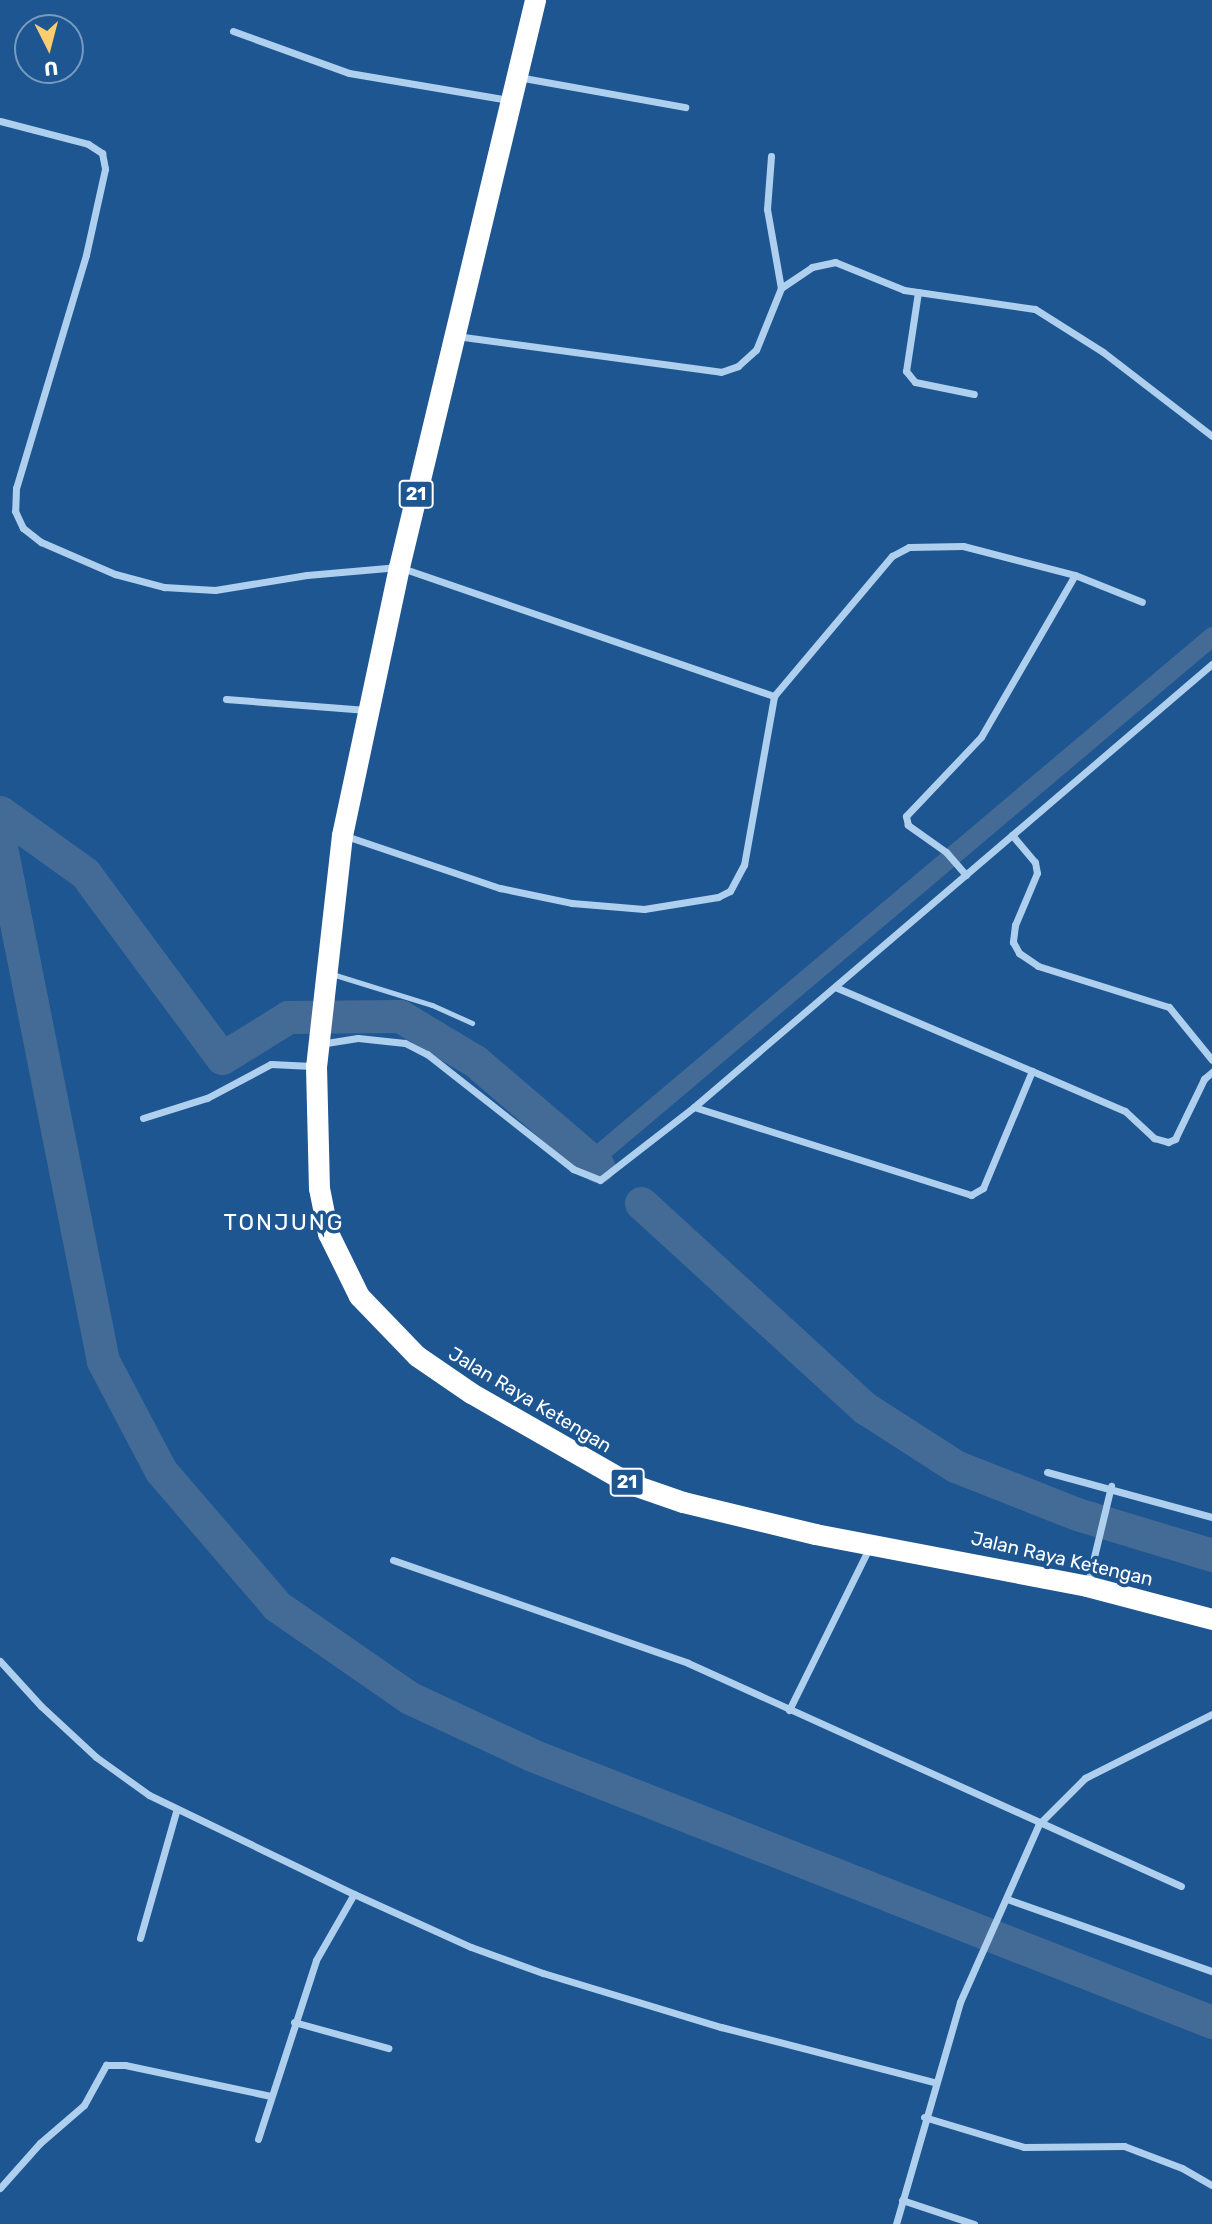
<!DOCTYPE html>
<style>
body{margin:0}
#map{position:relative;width:1212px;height:2224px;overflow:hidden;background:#1e5692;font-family:Rubik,sans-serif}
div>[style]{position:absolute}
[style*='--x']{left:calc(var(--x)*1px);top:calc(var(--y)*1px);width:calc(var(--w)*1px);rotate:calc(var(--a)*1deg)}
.canal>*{height:19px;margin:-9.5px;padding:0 9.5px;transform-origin:9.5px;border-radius:9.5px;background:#446b95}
.river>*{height:33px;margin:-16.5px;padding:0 16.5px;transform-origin:16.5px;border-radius:16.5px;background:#446b95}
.lane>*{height:5px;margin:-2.5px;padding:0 2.5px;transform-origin:2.5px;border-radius:2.5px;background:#afcfee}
.street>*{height:7px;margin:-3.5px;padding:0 3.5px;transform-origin:3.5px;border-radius:3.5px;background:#afcfee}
.highway>*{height:21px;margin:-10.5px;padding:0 10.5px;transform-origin:10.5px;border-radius:10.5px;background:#fff}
span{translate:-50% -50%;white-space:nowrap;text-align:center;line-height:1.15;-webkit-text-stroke:7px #1e5692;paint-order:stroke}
.shield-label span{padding:2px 5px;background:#1e5692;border:2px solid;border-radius:5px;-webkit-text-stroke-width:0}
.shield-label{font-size:18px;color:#fff;font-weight:700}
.street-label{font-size:19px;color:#fff}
.quarter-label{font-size:23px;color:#fff;letter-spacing:2px}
.north{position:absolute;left:14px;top:14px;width:70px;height:70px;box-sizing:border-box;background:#1e5692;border:2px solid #789abe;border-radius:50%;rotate:174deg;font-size:19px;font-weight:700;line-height:28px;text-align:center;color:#fff}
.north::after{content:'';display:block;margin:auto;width:24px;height:32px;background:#fccd6f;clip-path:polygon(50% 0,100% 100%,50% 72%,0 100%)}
</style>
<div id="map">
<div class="canal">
<i style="--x:590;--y:1161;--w:814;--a:-40.17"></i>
</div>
<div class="river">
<i style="--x:0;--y:812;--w:105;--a:35.7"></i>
<i style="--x:85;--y:873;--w:230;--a:53.5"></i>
<i style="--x:222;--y:1058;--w:78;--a:-31.8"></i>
<i style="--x:288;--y:1017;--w:112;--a:-0.5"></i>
<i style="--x:400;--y:1016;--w:87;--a:31"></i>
<i style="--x:475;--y:1061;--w:162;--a:40.5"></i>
<i style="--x:0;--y:842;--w:529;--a:78.78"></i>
<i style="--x:103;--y:1361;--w:124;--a:62.2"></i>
<i style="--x:161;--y:1471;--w:178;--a:49.3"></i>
<i style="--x:277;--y:1606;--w:162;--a:34.7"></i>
<i style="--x:410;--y:1698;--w:135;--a:25"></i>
<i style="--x:532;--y:1755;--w:731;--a:21.44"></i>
<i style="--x:641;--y:1203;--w:304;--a:42.5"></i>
<i style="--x:865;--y:1408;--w:107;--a:32.8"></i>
<i style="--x:955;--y:1466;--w:131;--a:21.5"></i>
<i style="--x:1077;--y:1514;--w:141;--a:16.9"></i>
</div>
<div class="lane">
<i style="--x:332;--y:974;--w:105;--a:17.2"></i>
<i style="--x:432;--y:1005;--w:44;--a:24.2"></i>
</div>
<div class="street">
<i style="--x:233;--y:31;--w:123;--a:19.9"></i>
<i style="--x:349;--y:73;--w:162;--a:9.6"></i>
<i style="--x:518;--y:77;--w:170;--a:10.2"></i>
<i style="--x:0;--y:121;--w:91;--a:14.6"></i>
<i style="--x:88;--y:144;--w:17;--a:33"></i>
<i style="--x:102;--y:153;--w:16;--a:79"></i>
<i style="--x:105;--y:169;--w:88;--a:102.5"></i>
<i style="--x:86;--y:255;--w:243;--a:106.7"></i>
<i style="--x:16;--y:488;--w:23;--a:92"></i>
<i style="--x:15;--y:511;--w:19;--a:65"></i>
<i style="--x:23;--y:528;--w:23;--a:38"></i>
<i style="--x:41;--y:542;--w:81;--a:23.4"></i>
<i style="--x:115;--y:574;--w:51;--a:14.9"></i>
<i style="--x:164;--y:587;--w:51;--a:3.4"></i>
<i style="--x:215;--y:590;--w:93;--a:-9.3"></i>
<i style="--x:307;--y:575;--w:92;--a:-5"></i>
<i style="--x:399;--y:567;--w:397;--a:19"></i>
<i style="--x:771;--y:156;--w:53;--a:94.3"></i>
<i style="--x:767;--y:209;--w:80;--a:80"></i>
<i style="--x:918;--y:292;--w:80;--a:98.6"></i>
<i style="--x:906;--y:371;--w:14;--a:51"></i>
<i style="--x:915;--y:382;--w:60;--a:11.5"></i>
<i style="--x:456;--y:336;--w:267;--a:7.7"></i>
<i style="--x:721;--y:372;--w:18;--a:-19"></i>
<i style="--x:738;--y:366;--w:24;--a:-42"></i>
<i style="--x:756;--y:350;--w:67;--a:-68"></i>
<i style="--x:781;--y:288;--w:37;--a:-34"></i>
<i style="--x:812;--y:267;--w:24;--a:-12"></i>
<i style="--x:835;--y:262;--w:74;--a:22.1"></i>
<i style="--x:904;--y:290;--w:132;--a:8.3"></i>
<i style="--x:1035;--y:309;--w:80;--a:32.3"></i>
<i style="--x:1103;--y:352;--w:138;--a:37.6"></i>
<i style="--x:226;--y:699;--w:141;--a:4.5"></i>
<i style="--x:343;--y:835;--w:166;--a:18.7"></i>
<i style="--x:500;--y:888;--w:74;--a:11.8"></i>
<i style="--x:572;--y:903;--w:72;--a:4.8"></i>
<i style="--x:644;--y:909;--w:75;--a:-9.2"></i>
<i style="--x:718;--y:897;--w:13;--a:-27"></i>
<i style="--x:730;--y:891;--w:30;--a:-62"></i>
<i style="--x:744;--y:865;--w:172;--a:-79.9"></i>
<i style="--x:774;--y:696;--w:183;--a:-49.9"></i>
<i style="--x:892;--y:556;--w:19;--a:-28"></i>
<i style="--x:909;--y:547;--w:54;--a:-1.1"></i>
<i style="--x:963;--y:546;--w:116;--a:14.5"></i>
<i style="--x:1075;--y:575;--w:72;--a:21.9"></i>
<i style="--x:1012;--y:835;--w:35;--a:50"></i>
<i style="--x:1035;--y:862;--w:11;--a:80"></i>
<i style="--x:1037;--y:873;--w:56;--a:112.9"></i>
<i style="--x:1015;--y:925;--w:17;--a:97"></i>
<i style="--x:1013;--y:942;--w:13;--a:61"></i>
<i style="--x:1019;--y:953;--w:23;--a:34"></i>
<i style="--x:1038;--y:966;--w:137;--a:17.4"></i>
<i style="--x:1169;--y:1007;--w:68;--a:50.9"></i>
<i style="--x:966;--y:875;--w:30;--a:-131"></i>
<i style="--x:946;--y:852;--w:47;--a:-144.6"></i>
<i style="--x:908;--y:825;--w:9;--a:-103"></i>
<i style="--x:906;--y:816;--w:109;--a:-46.5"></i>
<i style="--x:981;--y:737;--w:187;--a:-59.9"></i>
<i style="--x:835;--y:987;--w:214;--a:23.1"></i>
<i style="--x:320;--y:1044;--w:38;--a:-9"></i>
<i style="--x:358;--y:1038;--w:47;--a:6.1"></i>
<i style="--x:405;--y:1043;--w:25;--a:27"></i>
<i style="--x:427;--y:1054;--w:186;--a:38.2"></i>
<i style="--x:573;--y:1169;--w:29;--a:22"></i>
<i style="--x:600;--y:1180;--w:119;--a:-37.8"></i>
<i style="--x:694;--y:1107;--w:682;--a:-40.54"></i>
<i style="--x:694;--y:1107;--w:291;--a:17.6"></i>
<i style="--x:971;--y:1195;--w:14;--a:-30"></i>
<i style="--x:983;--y:1188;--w:127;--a:-67.3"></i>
<i style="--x:1032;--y:1071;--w:101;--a:23.3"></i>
<i style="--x:1125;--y:1111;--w:40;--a:43"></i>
<i style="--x:1154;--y:1138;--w:15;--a:16"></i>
<i style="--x:1168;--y:1142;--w:8;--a:-23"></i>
<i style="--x:1175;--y:1139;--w:67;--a:-64.2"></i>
<i style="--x:1204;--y:1079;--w:11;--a:-41"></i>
<i style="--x:143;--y:1118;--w:67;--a:-17.4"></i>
<i style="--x:207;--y:1098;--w:72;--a:-28"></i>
<i style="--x:271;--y:1064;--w:41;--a:2.8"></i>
<i style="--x:1047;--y:1472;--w:171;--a:15.3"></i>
<i style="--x:393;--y:1560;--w:312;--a:19.2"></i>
<i style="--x:688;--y:1663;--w:541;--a:24.34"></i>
<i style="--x:1088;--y:1582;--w:99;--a:-76.5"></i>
<i style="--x:0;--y:1661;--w:61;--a:47.7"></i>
<i style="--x:41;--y:1706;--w:75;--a:42.8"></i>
<i style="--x:96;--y:1757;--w:65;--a:35.6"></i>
<i style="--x:149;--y:1795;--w:228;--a:25.8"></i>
<i style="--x:354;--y:1894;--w:128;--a:24.4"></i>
<i style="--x:471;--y:1947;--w:77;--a:19.9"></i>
<i style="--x:543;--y:1973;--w:186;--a:16.9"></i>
<i style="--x:721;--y:2027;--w:220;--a:14.5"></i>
<i style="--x:789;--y:1710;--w:181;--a:-63.7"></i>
<i style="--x:1007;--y:1899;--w:217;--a:19.4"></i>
<i style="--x:140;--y:1938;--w:131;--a:-74.1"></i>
<i style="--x:294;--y:2022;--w:98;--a:15.5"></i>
<i style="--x:924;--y:2117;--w:104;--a:16.7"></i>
<i style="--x:1024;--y:2147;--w:100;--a:-0.6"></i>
<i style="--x:1124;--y:2146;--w:62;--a:20.8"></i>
<i style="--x:1182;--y:2168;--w:34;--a:30"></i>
<i style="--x:258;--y:2139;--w:188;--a:-72"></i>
<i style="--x:316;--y:1960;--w:76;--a:-60.1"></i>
<i style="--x:0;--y:2188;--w:60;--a:-48.4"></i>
<i style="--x:40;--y:2143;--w:58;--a:-40.8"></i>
<i style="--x:84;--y:2105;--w:46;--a:-61.2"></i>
<i style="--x:106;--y:2065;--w:19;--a:0"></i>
<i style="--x:125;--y:2065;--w:149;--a:12"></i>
<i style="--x:902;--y:2200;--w:76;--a:18.4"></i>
<i style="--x:896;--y:2224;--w:231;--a:-73.9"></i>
<i style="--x:960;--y:2002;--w:195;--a:-66.1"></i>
<i style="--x:1039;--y:1824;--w:65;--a:-45"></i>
<i style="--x:1085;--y:1778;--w:142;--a:-26.7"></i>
</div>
<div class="highway">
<i style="--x:535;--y:0;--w:583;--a:103.49"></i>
<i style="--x:399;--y:567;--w:274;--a:102"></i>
<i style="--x:342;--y:835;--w:232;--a:96.4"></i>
<i style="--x:316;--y:1066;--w:122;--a:88.6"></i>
<i style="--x:319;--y:1188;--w:46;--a:78.7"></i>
<i style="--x:328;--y:1233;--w:70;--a:63.8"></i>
<i style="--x:359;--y:1296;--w:83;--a:46"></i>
<i style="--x:417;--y:1356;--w:65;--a:34.4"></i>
<i style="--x:471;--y:1393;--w:181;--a:29.8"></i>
<i style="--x:628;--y:1483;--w:58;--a:19.1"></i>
<i style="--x:683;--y:1502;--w:136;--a:13.6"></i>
<i style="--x:815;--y:1534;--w:277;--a:10.8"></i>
<i style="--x:1087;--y:1586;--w:129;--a:14.8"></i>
</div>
<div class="shield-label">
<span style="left:416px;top:494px">21</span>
<span style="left:627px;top:1482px">21</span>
</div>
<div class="street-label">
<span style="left:530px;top:1400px;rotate:31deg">Jalan Raya Ketengan</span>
<span style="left:1062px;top:1559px;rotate:13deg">Jalan Raya Ketengan</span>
</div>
<div class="quarter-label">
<span style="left:284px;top:1222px">TONJUNG</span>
</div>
<div class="north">U</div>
</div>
